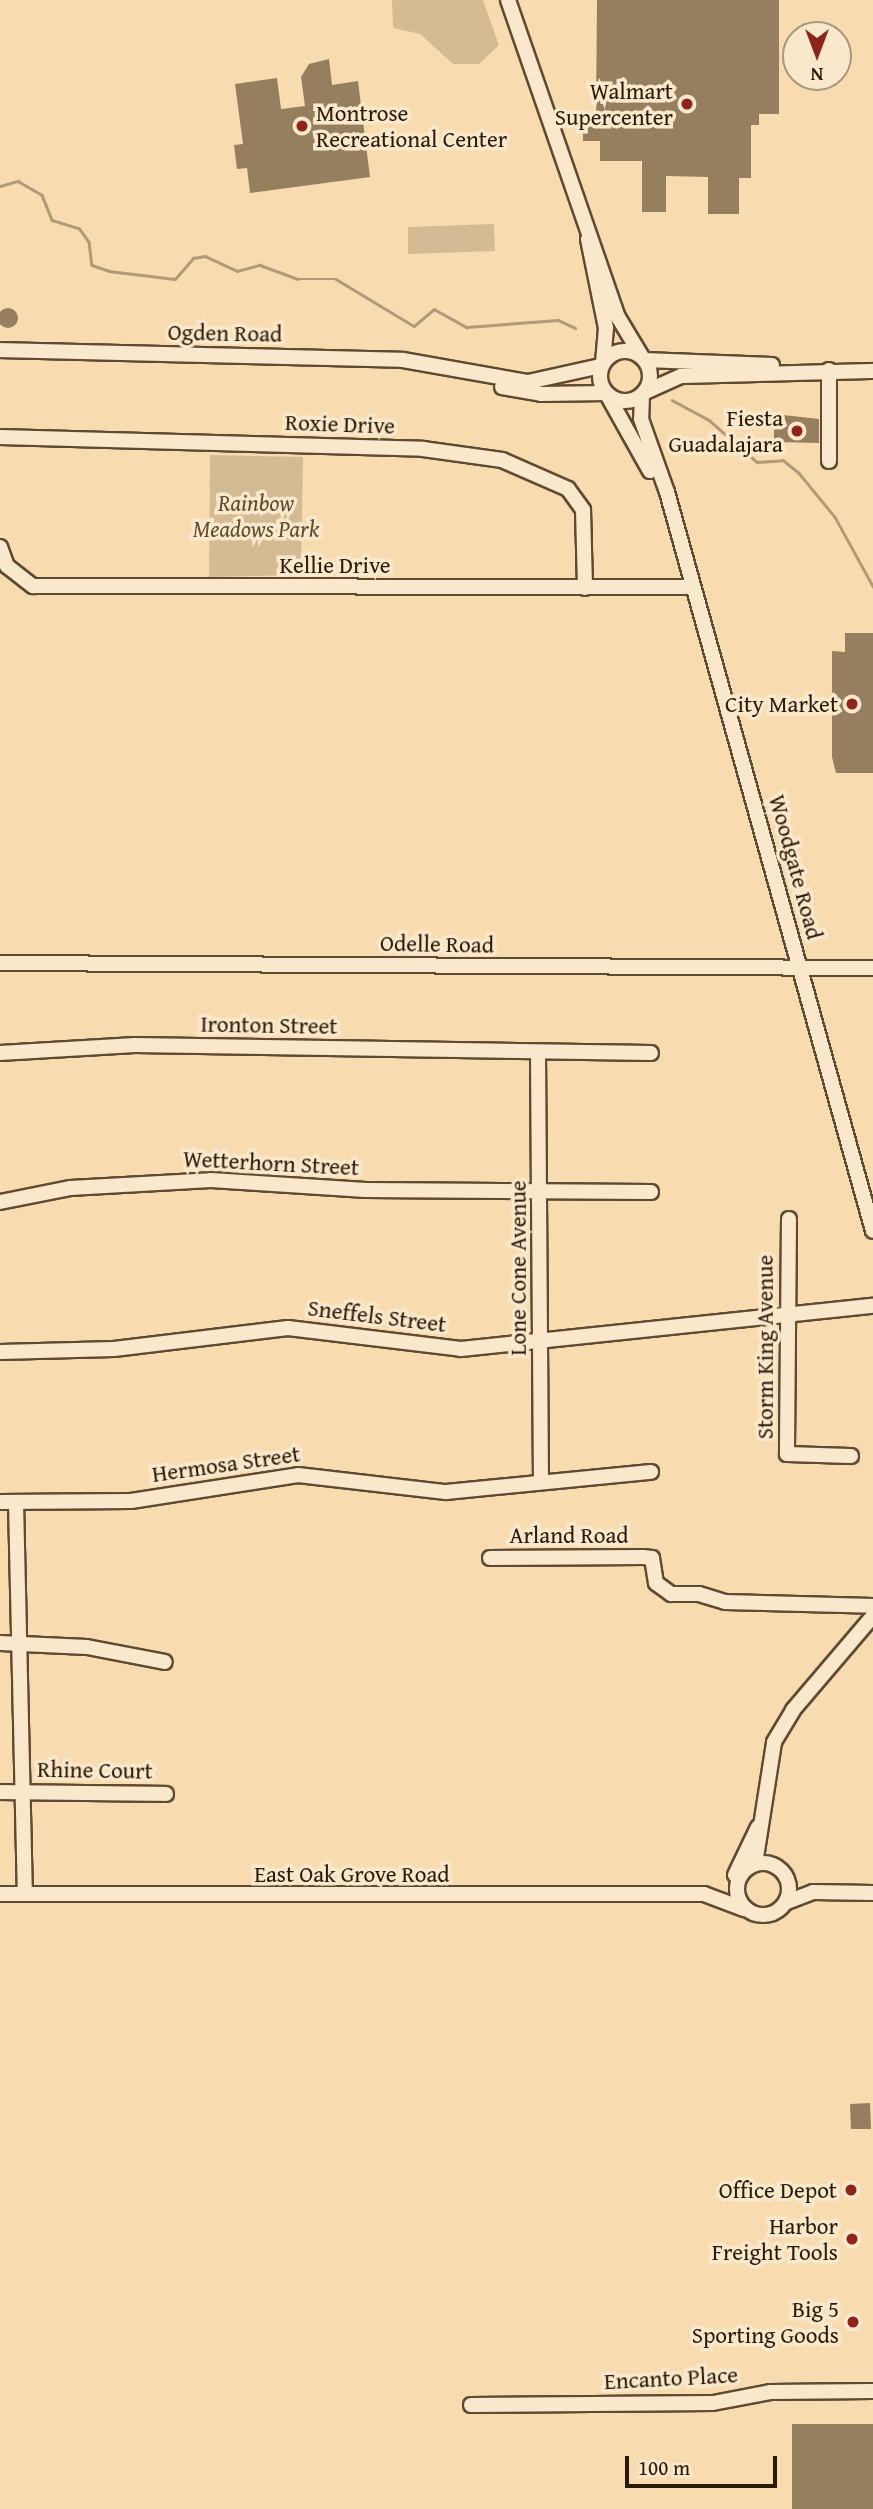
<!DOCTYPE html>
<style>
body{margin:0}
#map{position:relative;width:873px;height:2509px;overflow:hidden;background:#f8dcb0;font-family:"Gentium Book Plus",serif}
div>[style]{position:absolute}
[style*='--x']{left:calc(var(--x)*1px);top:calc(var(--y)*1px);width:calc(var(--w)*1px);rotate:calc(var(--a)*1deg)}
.green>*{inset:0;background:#d5bb93}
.stream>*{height:2.5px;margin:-1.25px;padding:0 1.25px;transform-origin:1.25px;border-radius:1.25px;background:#b39a77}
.building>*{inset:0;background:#967f5f}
.round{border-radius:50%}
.roads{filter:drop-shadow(2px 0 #5f4a32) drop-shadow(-2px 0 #5f4a32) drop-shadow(0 2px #5f4a32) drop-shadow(0 -2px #5f4a32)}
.minor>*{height:14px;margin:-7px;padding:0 7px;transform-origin:7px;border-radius:7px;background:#fae8cc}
.minor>.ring{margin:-7px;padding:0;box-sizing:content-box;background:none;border:14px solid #fae8cc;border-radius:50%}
.dots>*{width:19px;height:19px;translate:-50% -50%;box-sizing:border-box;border:4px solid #fae8cc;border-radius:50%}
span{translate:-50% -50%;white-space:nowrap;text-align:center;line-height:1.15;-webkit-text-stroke:7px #fae8cc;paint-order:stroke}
.poi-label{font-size:23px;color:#2c1a08}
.right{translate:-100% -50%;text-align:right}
.left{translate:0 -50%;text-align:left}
.street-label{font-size:23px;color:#2c1a08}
.park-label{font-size:23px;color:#5f4a32;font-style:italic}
.north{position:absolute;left:782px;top:21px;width:70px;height:70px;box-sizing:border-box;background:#fae8cc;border:2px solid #a8967e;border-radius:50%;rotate:180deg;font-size:19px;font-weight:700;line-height:28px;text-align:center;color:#2c1a08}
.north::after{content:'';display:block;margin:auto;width:24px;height:32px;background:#8f2418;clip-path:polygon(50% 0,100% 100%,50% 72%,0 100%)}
.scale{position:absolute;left:625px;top:2456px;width:152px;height:32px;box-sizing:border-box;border:4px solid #2c1a08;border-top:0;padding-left:9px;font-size:21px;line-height:24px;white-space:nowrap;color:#2c1a08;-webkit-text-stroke:5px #fae8cc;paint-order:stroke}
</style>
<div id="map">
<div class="green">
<i style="clip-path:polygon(392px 0,483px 0,499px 45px,479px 64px,453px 64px,420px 34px,393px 28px)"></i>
<i style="clip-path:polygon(494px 224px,495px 251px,408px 254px,408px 227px)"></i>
<i style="clip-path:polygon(210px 455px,303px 457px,301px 575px,209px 577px)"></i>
</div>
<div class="stream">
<i style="--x:0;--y:186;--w:19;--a:-16"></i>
<i style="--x:18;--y:181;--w:28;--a:30"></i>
<i style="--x:42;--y:195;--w:27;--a:68"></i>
<i style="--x:52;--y:220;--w:28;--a:17"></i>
<i style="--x:79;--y:228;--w:17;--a:54"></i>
<i style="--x:89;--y:242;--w:23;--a:83"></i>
<i style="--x:92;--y:265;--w:18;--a:19"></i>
<i style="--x:109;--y:271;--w:66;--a:6.9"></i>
<i style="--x:175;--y:279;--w:28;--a:-49"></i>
<i style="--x:193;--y:258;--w:12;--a:-9"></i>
<i style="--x:205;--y:256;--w:35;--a:25"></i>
<i style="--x:237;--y:271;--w:24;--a:-15"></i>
<i style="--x:260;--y:265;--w:40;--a:20.2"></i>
<i style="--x:298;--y:279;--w:38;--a:0"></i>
<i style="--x:336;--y:279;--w:91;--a:31.1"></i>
<i style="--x:414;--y:326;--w:26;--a:-40"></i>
<i style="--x:434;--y:309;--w:38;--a:29"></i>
<i style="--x:467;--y:327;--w:91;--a:-4.4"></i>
<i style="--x:558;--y:320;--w:19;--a:25"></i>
<i style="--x:672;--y:400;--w:42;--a:28.4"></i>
<i style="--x:709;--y:420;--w:64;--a:41.2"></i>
<i style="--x:757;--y:462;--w:26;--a:-4"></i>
<i style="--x:783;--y:460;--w:21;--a:39"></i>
<i style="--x:799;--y:473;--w:57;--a:50.7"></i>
<i style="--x:835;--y:517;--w:79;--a:61.2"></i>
</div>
<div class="building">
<i style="clip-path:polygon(597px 0,779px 0,779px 114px,759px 114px,759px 125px,751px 125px,751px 178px,739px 178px,739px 214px,708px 214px,708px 177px,666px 176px,666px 212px,642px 212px,642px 161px,600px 161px,600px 141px,583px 141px,583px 118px,596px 112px)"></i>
<i style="clip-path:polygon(329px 59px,332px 85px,358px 81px,370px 177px,250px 193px,247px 168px,237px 169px,234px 145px,243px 144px,235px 84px,277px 78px,281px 109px,305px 106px,301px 77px,309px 64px)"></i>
<i class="round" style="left:-2px;top:308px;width:20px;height:20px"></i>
<i style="clip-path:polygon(774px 414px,819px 419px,819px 443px,774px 442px)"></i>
<i style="clip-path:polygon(845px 633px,873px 633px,873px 773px,836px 773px,832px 757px,832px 651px,845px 652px)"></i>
<i style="clip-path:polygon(870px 2103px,871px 2129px,851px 2129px,850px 2104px)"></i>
<i style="clip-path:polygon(792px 2424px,873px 2424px,873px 2509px,792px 2509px)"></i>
</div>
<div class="roads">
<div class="minor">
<i style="--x:508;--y:0;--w:336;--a:70.9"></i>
<i style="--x:618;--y:317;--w:47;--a:59"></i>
<i style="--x:588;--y:239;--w:91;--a:78.6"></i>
<i style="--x:606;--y:328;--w:34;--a:95"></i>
<i style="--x:0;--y:350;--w:403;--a:1.4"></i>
<i style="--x:403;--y:360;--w:127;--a:10"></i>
<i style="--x:528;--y:382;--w:75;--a:-12.4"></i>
<i class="ring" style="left:600px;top:351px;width:36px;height:36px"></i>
<i style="--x:645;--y:360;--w:127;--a:2.3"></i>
<i style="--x:829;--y:370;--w:91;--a:90"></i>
<i style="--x:502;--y:387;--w:40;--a:10"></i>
<i style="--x:541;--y:394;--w:65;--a:-0.9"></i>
<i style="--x:645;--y:392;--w:39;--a:-24"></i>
<i style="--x:681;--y:376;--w:192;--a:-1.5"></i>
<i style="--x:642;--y:395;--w:24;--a:92"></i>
<i style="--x:641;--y:419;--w:77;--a:70.4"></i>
<i style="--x:667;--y:492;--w:767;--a:74.42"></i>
<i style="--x:608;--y:396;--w:86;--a:60.8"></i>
<i style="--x:0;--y:437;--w:423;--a:1.6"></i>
<i style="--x:423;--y:449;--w:80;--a:7.9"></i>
<i style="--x:502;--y:460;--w:72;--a:23.7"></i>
<i style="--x:568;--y:489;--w:26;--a:54"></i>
<i style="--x:583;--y:510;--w:78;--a:88.5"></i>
<i style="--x:0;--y:547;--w:20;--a:70"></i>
<i style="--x:7;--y:566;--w:33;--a:38"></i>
<i style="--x:33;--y:586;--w:658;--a:0.09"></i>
<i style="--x:0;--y:963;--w:873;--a:0.33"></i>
<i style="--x:0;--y:1053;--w:135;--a:-3.4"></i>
<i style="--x:135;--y:1045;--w:516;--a:0.89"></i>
<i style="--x:538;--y:1054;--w:428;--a:89.6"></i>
<i style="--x:0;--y:1202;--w:71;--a:-11.3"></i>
<i style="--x:70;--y:1188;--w:141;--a:-3.2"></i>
<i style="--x:211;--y:1180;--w:155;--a:3.7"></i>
<i style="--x:366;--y:1190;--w:285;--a:0.4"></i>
<i style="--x:789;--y:1219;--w:235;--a:90.5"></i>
<i style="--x:787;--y:1454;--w:64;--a:1.8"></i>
<i style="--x:0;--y:1352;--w:114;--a:-1.5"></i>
<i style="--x:114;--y:1349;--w:175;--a:-6.9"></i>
<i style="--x:288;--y:1328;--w:174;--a:6.9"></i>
<i style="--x:461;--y:1349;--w:414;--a:-6"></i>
<i style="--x:0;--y:1502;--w:131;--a:-0.4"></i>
<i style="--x:131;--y:1501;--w:169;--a:-8.8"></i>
<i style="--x:298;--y:1475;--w:149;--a:6.6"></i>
<i style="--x:446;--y:1492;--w:206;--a:-5.6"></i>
<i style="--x:16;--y:1502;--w:392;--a:88.7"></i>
<i style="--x:490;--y:1558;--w:153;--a:-0.4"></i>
<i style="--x:643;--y:1557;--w:9;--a:6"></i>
<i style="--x:652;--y:1558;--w:25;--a:81"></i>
<i style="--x:656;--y:1583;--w:19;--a:36"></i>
<i style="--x:671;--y:1594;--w:28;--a:0"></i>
<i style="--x:699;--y:1594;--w:27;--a:17"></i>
<i style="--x:725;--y:1602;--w:148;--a:1.5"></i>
<i style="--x:0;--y:1643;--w:87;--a:2.6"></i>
<i style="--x:87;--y:1647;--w:79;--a:10.9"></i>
<i style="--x:0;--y:1792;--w:166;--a:0.7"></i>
<i class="ring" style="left:737px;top:1863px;width:38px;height:38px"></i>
<i style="--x:755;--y:1864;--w:123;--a:-81.1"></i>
<i style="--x:774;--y:1742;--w:37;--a:-59"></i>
<i style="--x:793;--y:1710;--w:123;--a:-49.6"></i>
<i style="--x:735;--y:1875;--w:53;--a:-64.4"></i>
<i style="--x:0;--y:1894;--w:704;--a:0"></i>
<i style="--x:704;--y:1894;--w:43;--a:20.6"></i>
<i style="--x:787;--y:1902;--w:28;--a:-21"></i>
<i style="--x:813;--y:1892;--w:60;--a:1"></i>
<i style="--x:471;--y:2405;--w:242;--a:-0.5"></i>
<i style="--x:713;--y:2403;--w:58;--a:-10.9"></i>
<i style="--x:770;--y:2392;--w:103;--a:-0.6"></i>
</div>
</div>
<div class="dots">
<i style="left:687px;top:104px;background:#8f2418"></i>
<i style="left:302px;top:126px;background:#8f2418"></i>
<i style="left:797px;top:431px;background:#8f2418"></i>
<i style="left:852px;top:704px;background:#8f2418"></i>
<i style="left:851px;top:2190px;background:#8f2418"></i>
<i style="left:852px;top:2239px;background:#8f2418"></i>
<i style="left:853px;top:2322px;background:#8f2418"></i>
</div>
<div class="poi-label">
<span class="right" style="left:673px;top:104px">Walmart<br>Supercenter</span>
<span class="left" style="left:316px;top:126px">Montrose<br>Recreational Center</span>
<span class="right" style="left:783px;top:431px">Fiesta<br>Guadalajara</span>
<span class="right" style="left:838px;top:704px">City Market</span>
<span class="right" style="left:837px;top:2190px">Office Depot</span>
<span class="right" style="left:838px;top:2239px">Harbor<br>Freight Tools</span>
<span class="right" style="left:839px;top:2322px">Big 5<br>Sporting Goods</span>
</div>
<div class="street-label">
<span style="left:225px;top:333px;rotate:1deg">Ogden Road</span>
<span style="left:340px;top:424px;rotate:2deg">Roxie Drive</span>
<span style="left:335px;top:565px">Kellie Drive</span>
<span style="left:796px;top:867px;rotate:75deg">Woodgate Road</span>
<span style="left:437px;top:944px;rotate:1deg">Odelle Road</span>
<span style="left:269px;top:1025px;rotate:1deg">Ironton Street</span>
<span style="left:271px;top:1163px;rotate:3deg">Wetterhorn Street</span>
<span style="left:518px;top:1268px;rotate:-90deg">Lone Cone Avenue</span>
<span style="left:377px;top:1316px;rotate:7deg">Sneffels Street</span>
<span style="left:765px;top:1347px;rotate:-90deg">Storm King Avenue</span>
<span style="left:226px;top:1464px;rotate:-8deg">Hermosa Street</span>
<span style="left:569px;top:1535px">Arland Road</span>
<span style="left:95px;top:1770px;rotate:1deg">Rhine Court</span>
<span style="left:352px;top:1874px">East Oak Grove Road</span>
<span style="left:671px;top:2378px;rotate:-3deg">Encanto Place</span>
</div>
<div class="park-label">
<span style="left:256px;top:516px">Rainbow<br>Meadows Park</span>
</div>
<div class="north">N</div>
<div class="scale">100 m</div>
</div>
